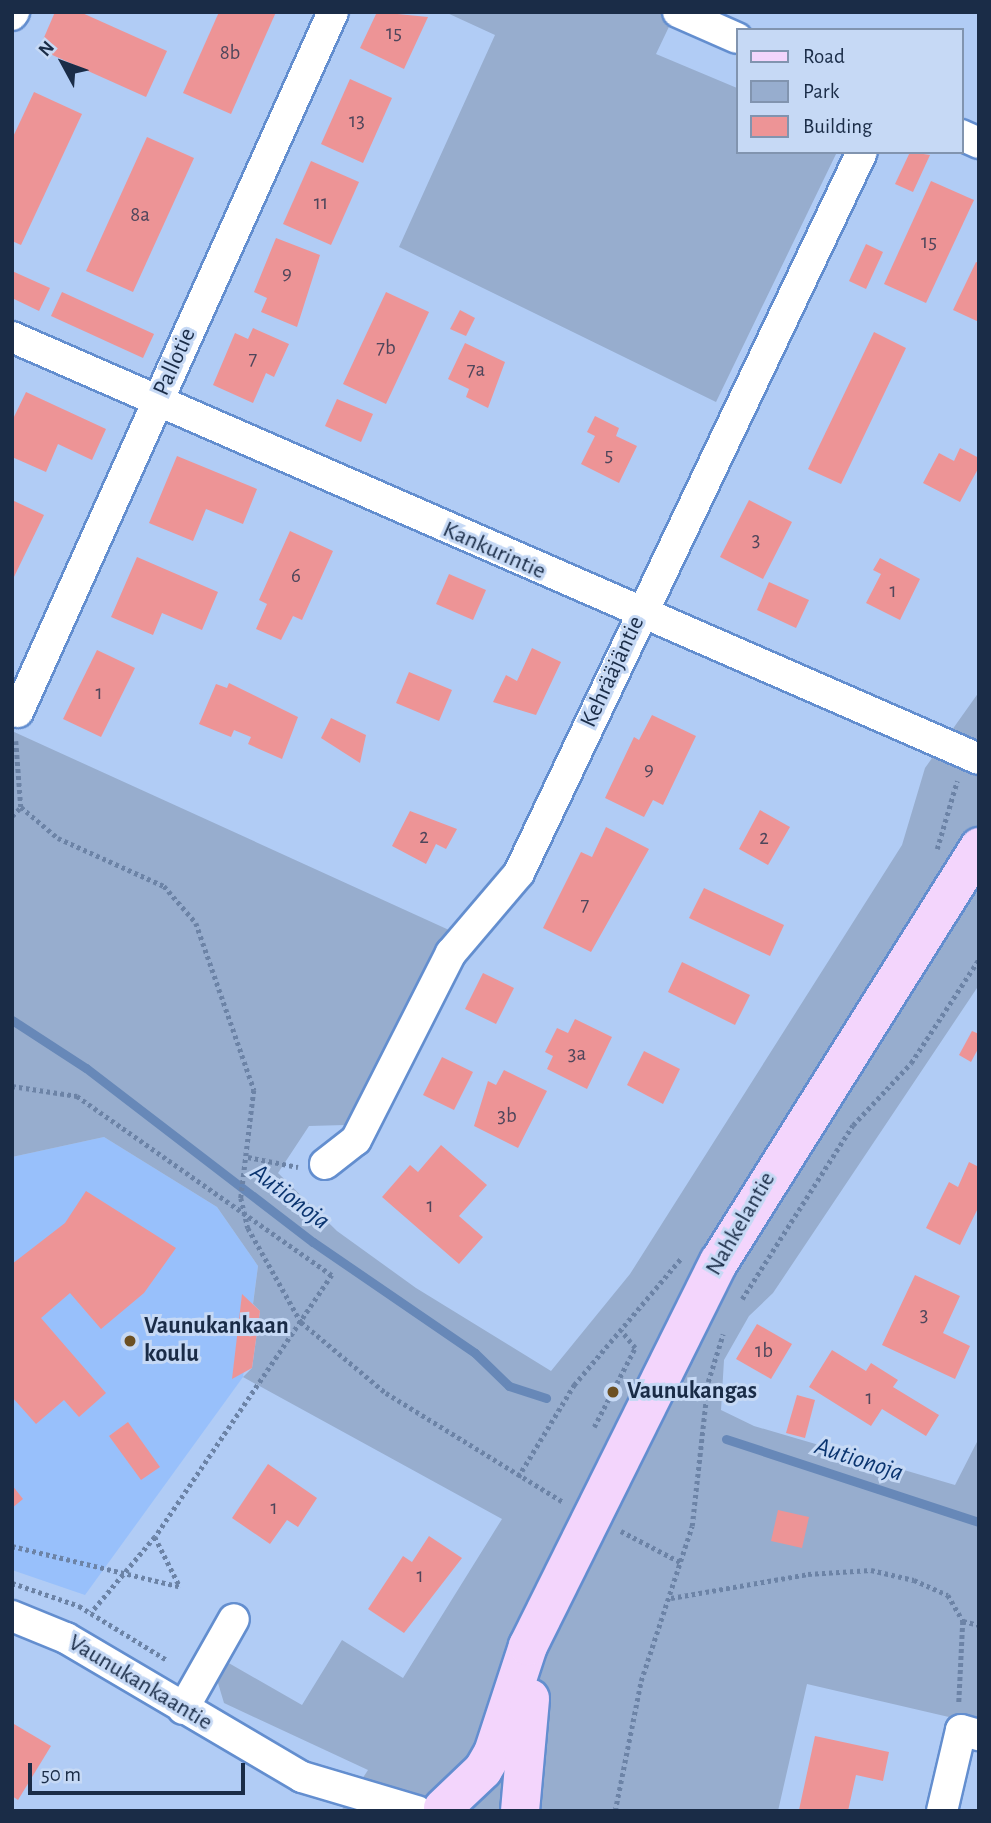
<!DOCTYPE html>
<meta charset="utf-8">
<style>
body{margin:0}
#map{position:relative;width:991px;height:1823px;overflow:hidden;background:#b1ccf5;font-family:"Alegreya Sans",sans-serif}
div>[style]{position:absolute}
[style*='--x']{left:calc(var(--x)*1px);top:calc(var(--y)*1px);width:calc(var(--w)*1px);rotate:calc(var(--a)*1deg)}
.built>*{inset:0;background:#98c0fb}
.green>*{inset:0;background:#97adce}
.stream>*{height:9px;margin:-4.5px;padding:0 4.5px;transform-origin:4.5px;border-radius:4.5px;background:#6788b8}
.building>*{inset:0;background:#ed9496}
.path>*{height:4.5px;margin-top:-2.25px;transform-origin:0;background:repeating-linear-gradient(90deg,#6c83a6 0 3.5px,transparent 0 7px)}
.roads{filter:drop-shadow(2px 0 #638ecf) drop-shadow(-2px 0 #638ecf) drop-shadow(0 2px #638ecf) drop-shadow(0 -2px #638ecf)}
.minor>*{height:30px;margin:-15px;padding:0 15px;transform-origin:15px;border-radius:15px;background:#fff}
.major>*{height:38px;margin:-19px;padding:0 19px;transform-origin:19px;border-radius:19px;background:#f3d5fc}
.dots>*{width:19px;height:19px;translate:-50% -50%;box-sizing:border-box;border:4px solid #c6d9f5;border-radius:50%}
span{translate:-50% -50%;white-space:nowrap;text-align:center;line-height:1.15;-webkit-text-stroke:6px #c6d9f5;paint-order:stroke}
.number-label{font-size:21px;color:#4f465b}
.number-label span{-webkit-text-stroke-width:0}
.street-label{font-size:24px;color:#1a2c47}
.poi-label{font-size:24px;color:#1a2c47;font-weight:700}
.left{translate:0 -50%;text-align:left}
.water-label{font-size:26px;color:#0a346f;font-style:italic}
.frame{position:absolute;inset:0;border:14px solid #1a2c47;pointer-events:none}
.legend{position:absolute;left:736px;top:28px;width:228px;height:126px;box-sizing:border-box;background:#c6d9f5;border:2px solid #8194af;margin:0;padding:9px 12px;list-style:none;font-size:21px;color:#1a2c47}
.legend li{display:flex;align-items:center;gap:14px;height:35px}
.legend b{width:35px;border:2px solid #8194af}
.north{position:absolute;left:28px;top:28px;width:70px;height:70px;-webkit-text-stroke:5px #c6d9f5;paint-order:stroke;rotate:311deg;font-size:19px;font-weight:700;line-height:28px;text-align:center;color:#1a2c47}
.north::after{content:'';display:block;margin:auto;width:24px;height:32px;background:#1a2c47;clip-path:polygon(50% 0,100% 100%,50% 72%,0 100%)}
.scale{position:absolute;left:28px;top:1763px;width:217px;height:32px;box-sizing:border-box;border:4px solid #1a2c47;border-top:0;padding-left:9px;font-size:21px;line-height:24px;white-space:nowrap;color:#1a2c47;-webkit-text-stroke:5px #c6d9f5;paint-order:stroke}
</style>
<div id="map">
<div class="built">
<i style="clip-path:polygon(104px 1137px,217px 1207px,258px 1266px,243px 1377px,85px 1595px,12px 1570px,12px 1157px)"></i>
</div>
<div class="green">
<i style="clip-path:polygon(445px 12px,676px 12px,656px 54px,737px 88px,737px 152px,837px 152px,716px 402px,399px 247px,495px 35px)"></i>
<i style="clip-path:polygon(979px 692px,979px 985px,773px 1293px,749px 1316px,724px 1360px,721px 1410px,754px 1426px,955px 1485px,979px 1438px,979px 1724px,807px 1684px,778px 1811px,341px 1811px,368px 1770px,224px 1703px,215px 1673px,220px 1658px,302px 1705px,342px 1640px,403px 1678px,502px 1519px,243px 1377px,252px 1368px,260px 1311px,253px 1304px,258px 1266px,217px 1207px,104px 1137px,12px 1157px,12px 731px,449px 930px,366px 1094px,345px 1125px,309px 1126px,278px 1173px,337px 1231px,416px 1288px,551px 1371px,630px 1274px,902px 845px,925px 768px)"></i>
</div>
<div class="stream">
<i style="--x:12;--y:1020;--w:88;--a:33"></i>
<i style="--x:86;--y:1068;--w:286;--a:37.5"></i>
<i style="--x:313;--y:1242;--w:196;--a:34.4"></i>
<i style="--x:475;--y:1353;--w:47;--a:44.1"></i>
<i style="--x:509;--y:1386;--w:39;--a:18"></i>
<i style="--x:726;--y:1439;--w:266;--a:18.2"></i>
</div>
<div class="building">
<i style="clip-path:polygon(55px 12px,80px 12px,167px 51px,146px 97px,39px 49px)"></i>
<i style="clip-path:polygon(219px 12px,276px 12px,231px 114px,183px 93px)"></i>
<i style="clip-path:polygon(377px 12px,428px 17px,404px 69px,360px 48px)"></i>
<i style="clip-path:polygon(350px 79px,392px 98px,363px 163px,321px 144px)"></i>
<i style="clip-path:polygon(34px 92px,82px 114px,21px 245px,12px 241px,12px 139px)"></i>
<i style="clip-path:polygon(147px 137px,194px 158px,133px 292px,86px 271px)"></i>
<i style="clip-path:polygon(910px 152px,930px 155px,913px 192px,895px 184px)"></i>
<i style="clip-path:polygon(311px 161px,359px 182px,331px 245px,283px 224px)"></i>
<i style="clip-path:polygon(931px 181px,974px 200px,926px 303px,884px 284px)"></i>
<i style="clip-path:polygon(276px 238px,320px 255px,297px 327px,261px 312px,267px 298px,254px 292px)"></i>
<i style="clip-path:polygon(866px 244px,883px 252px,866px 289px,849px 281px)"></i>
<i style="clip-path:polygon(976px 262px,979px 263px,979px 322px,953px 310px)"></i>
<i style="clip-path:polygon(12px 271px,50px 288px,39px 311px,12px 298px)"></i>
<i style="clip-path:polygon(62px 292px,154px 334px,143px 358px,51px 316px)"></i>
<i style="clip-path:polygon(386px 292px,429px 312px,386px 404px,343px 384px)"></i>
<i style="clip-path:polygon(460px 310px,475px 318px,466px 336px,450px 329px)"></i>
<i style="clip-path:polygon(253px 328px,289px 344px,274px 377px,266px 373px,253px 403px,213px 385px,235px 333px,248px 339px)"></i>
<i style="clip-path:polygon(874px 332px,906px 348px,841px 484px,808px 469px)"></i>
<i style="clip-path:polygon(465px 343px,505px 362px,488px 408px,466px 397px,469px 389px,448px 379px)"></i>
<i style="clip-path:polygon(26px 392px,106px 429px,92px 460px,58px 444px,46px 472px,12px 457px,12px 421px)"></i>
<i style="clip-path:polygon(337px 399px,373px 414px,361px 442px,325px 426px)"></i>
<i style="clip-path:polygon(595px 416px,619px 428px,616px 436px,637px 446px,619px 483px,581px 464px,595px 436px,587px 432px)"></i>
<i style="clip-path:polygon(960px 448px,979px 458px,979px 467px,960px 502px,923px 483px,939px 453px,954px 461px)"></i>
<i style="clip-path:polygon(177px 456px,257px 489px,243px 524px,206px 509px,193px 541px,149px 523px)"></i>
<i style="clip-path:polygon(12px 500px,44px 515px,12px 581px)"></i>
<i style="clip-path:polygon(749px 500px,792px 522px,763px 579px,720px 557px)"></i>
<i style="clip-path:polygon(290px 531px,333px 551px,302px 620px,293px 616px,281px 640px,256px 629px,267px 604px,259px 600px)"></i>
<i style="clip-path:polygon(137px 557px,218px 592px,202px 630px,162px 613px,153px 635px,111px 617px)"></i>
<i style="clip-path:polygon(880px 558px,920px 579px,900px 620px,866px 603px,881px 574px,873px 570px)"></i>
<i style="clip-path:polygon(449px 574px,486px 590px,473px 620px,436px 604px)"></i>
<i style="clip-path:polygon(769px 582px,809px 600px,796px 628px,757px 610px)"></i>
<i style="clip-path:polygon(532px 648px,561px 662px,536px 715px,493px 702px,506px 675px,517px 681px)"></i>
<i style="clip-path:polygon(97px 650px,135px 668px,101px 737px,63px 719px)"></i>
<i style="clip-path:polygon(409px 672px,452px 690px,439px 721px,396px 703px)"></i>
<i style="clip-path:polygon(229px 683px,298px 717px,282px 759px,248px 744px,251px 737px,234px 730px,231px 737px,199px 724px,216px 684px,227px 688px)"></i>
<i style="clip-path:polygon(652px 715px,696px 736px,663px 805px,653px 800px,644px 817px,605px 798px,634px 737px,639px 740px)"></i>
<i style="clip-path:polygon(331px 718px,366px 735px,360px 763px,321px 738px)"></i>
<i style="clip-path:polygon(760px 810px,790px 827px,768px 865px,739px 849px)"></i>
<i style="clip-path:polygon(410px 811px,457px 829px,446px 849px,436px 844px,426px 864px,392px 846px)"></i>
<i style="clip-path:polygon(606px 827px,649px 849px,591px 952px,543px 928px,581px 852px,592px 857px)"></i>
<i style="clip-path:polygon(704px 888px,784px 925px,770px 956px,689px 918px)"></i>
<i style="clip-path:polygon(682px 962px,750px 995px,735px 1025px,668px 992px)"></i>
<i style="clip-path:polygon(483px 973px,514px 988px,496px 1024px,465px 1009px)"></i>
<i style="clip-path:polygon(575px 1019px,612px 1037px,587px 1089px,547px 1069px,553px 1056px,545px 1052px,557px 1028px,568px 1033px)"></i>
<i style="clip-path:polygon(972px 1031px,979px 1034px,979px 1047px,971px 1062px,959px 1055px)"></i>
<i style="clip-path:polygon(644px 1051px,680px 1069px,663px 1104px,627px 1085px)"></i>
<i style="clip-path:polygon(442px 1057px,473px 1072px,454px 1110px,423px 1095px)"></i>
<i style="clip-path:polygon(504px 1070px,547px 1091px,518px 1148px,474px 1126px,488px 1081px,496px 1085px)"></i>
<i style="clip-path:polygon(441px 1145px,487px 1185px,459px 1216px,483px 1237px,459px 1264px,382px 1197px,410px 1165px,418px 1172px)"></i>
<i style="clip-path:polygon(969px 1162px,979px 1167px,979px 1206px,960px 1245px,926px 1228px,949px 1182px,958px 1187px)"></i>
<i style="clip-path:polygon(86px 1191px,176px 1248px,144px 1293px,101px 1329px,70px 1293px,41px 1318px,106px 1393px,79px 1417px,64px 1400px,36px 1424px,12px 1397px,12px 1264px,65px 1223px)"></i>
<i style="clip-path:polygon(915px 1275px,960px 1296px,943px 1333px,970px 1346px,955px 1379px,882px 1345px)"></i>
<i style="clip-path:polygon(242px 1294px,260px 1311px,252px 1368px,232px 1379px)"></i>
<i style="clip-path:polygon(757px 1324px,792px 1344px,771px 1379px,736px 1359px)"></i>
<i style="clip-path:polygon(832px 1350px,866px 1371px,871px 1363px,898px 1380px,893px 1387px,939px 1415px,926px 1436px,882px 1409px,871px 1426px,809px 1387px)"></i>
<i style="clip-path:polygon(797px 1395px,815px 1400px,805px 1438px,786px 1433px)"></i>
<i style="clip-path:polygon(128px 1422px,160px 1467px,141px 1480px,109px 1436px)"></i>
<i style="clip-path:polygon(268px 1464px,317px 1498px,298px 1527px,287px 1520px,270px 1544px,232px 1518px)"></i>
<i style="clip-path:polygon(12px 1485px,23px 1499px,12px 1508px)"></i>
<i style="clip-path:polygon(778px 1510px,809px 1517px,802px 1548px,771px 1541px)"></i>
<i style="clip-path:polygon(429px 1536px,462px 1558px,404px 1633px,368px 1609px,403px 1556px,412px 1562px)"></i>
<i style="clip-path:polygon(14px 1724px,51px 1746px,18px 1800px,12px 1796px)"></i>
<i style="clip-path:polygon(815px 1736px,889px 1752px,883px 1781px,856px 1775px,848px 1811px,799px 1810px)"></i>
</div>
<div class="path">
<i style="--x:16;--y:741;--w:66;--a:85.7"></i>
<i style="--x:21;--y:807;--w:48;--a:40"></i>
<i style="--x:58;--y:838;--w:116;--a:24.4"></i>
<i style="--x:164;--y:886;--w:49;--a:49.1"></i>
<i style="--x:196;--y:923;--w:177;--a:70.8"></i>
<i style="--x:254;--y:1090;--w:109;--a:96.9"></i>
<i style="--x:241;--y:1198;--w:31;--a:77"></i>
<i style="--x:248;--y:1228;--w:108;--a:60.6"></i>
<i style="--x:301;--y:1322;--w:111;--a:39.9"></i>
<i style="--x:386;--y:1393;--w:208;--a:31.6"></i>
<i style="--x:12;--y:816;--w:13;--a:-45"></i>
<i style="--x:937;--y:849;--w:71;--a:-73.6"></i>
<i style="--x:12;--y:1086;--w:66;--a:8.7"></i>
<i style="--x:77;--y:1096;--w:312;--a:35.1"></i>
<i style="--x:332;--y:1275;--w:316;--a:124"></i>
<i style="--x:155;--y:1537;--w:99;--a:130.1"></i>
<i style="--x:248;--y:1157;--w:51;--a:11.3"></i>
<i style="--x:742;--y:1299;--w:206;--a:-57.5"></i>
<i style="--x:853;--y:1125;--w:85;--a:-46.9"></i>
<i style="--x:911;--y:1063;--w:124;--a:-56.8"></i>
<i style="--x:594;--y:1427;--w:89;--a:-62.6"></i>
<i style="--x:635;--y:1348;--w:22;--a:-129"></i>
<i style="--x:518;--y:1477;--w:108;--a:-58.7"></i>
<i style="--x:574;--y:1385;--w:167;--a:-49.8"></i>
<i style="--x:621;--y:1531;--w:69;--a:27.7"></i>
<i style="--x:155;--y:1537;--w:56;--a:63.4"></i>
<i style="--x:12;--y:1546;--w:174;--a:13.6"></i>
<i style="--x:12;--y:1583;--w:71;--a:18.9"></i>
<i style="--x:79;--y:1606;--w:103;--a:31.5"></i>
<i style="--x:671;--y:1598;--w:139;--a:-9.9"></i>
<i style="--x:808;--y:1574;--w:63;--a:-3.6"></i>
<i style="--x:871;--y:1570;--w:44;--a:13.1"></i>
<i style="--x:914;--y:1580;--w:37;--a:24"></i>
<i style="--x:948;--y:1595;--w:30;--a:60"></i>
<i style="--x:963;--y:1621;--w:81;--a:92.8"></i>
<i style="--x:963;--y:1621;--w:16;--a:14"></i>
<i style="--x:615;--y:1811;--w:133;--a:-78.7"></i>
<i style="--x:641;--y:1681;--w:163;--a:-71.8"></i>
<i style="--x:692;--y:1526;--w:145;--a:-83.7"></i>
<i style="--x:708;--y:1382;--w:50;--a:-72.6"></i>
</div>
<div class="roads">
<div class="minor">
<i style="--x:678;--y:12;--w:64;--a:23.8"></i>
<i style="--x:12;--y:15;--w:4;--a:-56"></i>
<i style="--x:961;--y:135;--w:20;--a:24"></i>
<i style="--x:12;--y:337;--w:1055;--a:23.58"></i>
<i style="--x:18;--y:712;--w:768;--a:-65.77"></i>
<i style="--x:325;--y:1164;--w:39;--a:-38"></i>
<i style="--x:356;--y:1140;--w:210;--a:-63.1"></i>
<i style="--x:451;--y:953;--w:105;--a:-49.6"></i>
<i style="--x:519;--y:873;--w:798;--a:-64.56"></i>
<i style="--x:12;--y:1616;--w:58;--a:22.2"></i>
<i style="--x:66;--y:1638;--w:274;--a:30.5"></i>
<i style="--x:302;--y:1777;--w:120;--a:16.5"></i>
<i style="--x:183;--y:1709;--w:103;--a:-60.5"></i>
<i style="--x:942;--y:1811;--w:83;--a:-76.8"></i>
<i style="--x:961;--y:1730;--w:19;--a:16"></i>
</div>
<div class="major">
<i style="--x:443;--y:1808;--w:55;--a:-43.5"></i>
<i style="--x:483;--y:1770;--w:20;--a:-60"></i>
<i style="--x:493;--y:1753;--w:113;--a:-71.9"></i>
<i style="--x:528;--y:1646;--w:429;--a:-63.6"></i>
<i style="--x:719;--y:1262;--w:490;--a:-57.9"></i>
<i style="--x:520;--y:1811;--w:113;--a:-84.9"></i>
</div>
</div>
<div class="dots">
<i style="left:130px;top:1341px;background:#6c5023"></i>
<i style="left:613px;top:1392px;background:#6c5023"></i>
</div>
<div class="number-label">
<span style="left:394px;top:33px">15</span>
<span style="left:230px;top:53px">8b</span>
<span style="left:357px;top:121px">13</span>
<span style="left:321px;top:203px">11</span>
<span style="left:140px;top:215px">8a</span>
<span style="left:929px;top:242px">15</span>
<span style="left:287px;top:273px">9</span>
<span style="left:386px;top:348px">7b</span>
<span style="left:253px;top:359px">7</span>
<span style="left:476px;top:370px">7a</span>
<span style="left:609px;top:455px">5</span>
<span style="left:756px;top:540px">3</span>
<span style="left:296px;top:576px">6</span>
<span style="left:893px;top:591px">1</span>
<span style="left:99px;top:693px">1</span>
<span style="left:649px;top:769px">9</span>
<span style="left:424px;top:837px">2</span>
<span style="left:764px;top:838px">2</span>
<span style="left:585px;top:905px">7</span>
<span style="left:577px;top:1054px">3a</span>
<span style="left:507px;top:1116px">3b</span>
<span style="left:430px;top:1206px">1</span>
<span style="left:924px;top:1315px">3</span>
<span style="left:764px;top:1351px">1b</span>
<span style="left:869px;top:1398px">1</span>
<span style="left:274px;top:1508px">1</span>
<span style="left:420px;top:1576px">1</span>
</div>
<div class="street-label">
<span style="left:175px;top:362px;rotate:-66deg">Pallotie</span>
<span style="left:494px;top:551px;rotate:24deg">Kankurintie</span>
<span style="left:613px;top:672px;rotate:-65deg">Kehrääjäntie</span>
<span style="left:741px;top:1224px;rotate:-60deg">Nahkelantie</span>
<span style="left:140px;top:1683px;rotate:31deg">Vaunukankaantie</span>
</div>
<div class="poi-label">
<span class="left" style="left:144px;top:1341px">Vaunukankaan<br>koulu</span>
<span class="left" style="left:627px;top:1392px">Vaunukangas</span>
</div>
<div class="water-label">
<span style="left:290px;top:1197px;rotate:37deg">Autionoja</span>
<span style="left:859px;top:1460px;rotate:18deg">Autionoja</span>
</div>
<div class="frame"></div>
<ul class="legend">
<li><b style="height:9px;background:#f3d5fc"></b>Road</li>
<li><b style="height:19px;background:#97adce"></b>Park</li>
<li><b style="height:19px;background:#ed9496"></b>Building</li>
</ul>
<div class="north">N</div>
<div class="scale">50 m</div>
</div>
